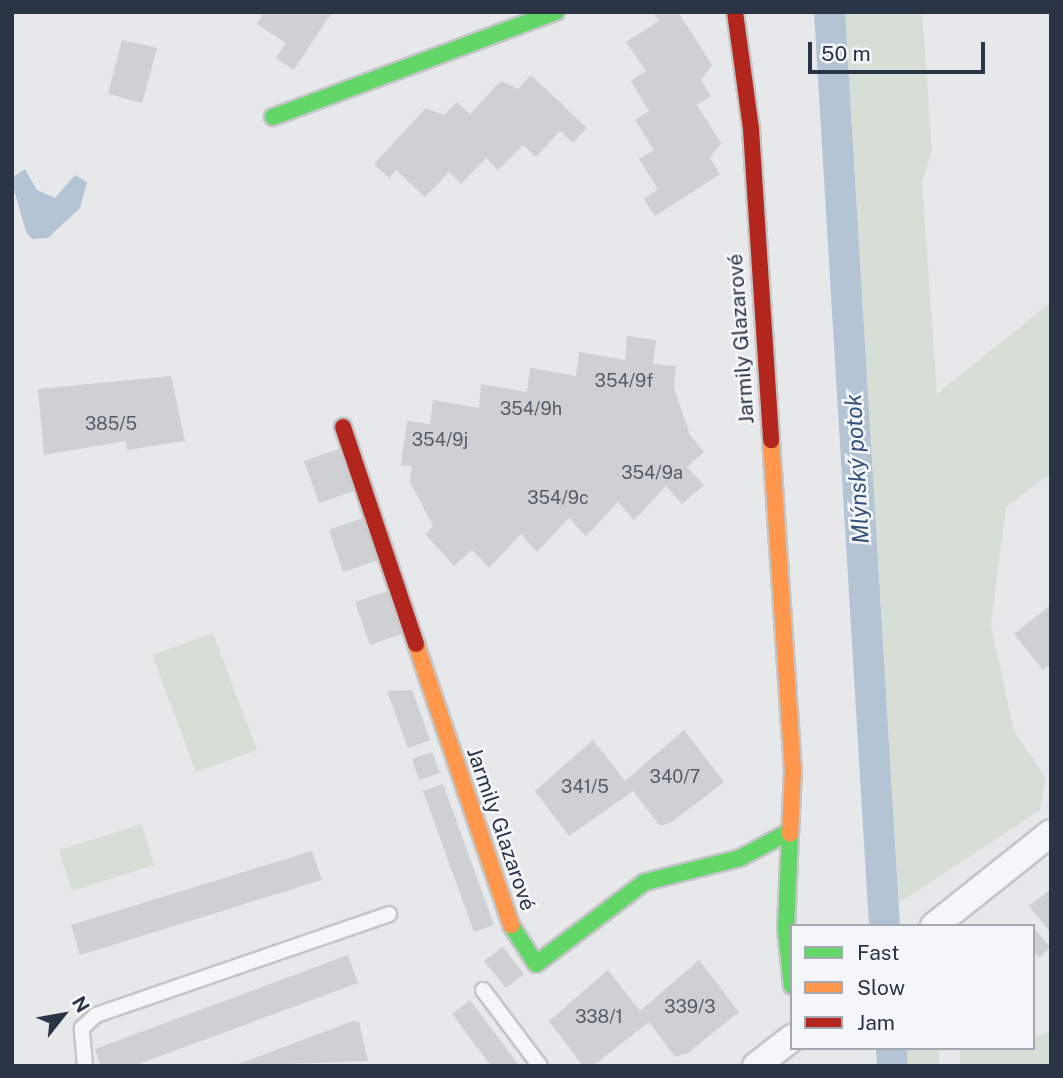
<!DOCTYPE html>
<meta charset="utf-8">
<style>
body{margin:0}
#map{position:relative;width:1063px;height:1078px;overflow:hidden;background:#e6e8ea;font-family:"Public Sans",sans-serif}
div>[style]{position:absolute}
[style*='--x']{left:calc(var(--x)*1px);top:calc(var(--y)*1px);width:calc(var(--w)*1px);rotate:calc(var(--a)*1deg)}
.green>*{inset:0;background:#d6ded6}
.water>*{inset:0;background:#b4c4d5}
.building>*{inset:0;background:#ced0d3}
.roads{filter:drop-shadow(2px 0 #c4c6c8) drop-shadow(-2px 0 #c4c6c8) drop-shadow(0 2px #c4c6c8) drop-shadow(0 -2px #c4c6c8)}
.lane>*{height:14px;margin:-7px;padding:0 7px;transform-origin:7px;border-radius:7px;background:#f5f6f7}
.street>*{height:26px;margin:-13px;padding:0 13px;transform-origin:13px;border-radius:13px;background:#f5f6f7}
.fast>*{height:16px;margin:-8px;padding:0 8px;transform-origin:8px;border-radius:8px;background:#63d668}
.slow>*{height:16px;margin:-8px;padding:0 8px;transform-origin:8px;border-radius:8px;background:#ff974d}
.jam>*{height:16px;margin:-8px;padding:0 8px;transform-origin:8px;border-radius:8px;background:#b3261e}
span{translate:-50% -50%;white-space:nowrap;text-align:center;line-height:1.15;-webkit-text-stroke:5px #f4f6f9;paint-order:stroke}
.number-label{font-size:18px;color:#545c69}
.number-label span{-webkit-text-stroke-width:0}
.street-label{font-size:21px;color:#2b3445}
.water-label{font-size:23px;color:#34527a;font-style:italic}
.frame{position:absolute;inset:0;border:14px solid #2b3445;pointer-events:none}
.legend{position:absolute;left:790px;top:924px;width:245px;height:126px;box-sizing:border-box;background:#f4f6f9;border:2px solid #a4a8b1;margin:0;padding:9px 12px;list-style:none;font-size:21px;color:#2b3445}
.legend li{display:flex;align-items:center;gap:14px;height:35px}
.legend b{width:35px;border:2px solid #a4a8b1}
.north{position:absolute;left:28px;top:980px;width:70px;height:70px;-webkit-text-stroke:5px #f4f6f9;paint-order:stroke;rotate:59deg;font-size:19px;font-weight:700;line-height:28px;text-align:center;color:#2b3445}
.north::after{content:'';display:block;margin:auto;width:24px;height:32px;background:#2b3445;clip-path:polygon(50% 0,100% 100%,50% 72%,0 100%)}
.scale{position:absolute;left:808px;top:42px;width:177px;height:32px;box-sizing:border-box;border:4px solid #2b3445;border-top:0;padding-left:9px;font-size:21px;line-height:24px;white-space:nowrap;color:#2b3445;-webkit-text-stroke:5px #f4f6f9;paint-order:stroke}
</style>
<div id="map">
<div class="green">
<i style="clip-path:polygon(845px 12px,922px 12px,932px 150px,922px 183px,937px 394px,1051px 302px,1051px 473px,1006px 507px,991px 625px,1014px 731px,1046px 778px,1040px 810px,899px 903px)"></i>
<i style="clip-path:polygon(213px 633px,257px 750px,196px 772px,152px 655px)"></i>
<i style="clip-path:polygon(142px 824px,154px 865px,72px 891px,59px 850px)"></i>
<i style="clip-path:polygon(1051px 1032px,1051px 1066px,960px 1066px,960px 1048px,1033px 1048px,1033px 1036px)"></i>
<i style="clip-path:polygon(907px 1048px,938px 1048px,940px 1066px,908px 1066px)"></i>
</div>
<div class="water">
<i style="clip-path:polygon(814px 12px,845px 12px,900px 926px,869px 926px)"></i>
<i style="clip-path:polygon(25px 169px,37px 190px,55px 198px,75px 175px,87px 182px,80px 208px,48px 238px,32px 239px,26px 232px,13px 186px,13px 177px)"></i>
<i style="clip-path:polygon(876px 1048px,907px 1048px,908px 1066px,877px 1066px)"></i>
</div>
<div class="building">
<i style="clip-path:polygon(264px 12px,332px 12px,294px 70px,276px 58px,286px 43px,257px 24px)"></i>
<i style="clip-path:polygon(653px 12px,678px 12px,712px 65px,701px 80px,711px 96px,697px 105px,721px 143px,710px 158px,720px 174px,655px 216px,644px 199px,658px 189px,639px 159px,654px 150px,635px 120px,649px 111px,631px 81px,646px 71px,626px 42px,659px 21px)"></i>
<i style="clip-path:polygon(122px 40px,157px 48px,142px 103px,108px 94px)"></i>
<i style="clip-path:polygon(531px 75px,587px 128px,573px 143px,560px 131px,536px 157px,523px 145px,498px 170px,486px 158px,461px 184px,449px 172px,425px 197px,396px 170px,389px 178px,374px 164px,426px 108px,444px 115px,457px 102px,470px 114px,501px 81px,518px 89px)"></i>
<i style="clip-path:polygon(627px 336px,656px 340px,653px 364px,676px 366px,674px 388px,690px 435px,704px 452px,687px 467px,704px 485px,682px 504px,666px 486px,634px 520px,618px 502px,586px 536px,569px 518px,537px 552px,521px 534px,489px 568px,472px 550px,454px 566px,425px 534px,433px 526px,410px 482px,412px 466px,401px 465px,407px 421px,430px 424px,433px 400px,479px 408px,481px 384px,527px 392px,530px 368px,576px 376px,579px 352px,625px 360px)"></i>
<i style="clip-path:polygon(171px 376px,185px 441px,127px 450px,126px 441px,44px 455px,38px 389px)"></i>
<i style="clip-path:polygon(339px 449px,354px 491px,319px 503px,304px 461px)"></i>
<i style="clip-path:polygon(363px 518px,378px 560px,343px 572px,329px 530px)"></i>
<i style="clip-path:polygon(390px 590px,405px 633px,370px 645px,355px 602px)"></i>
<i style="clip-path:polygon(1051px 605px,1051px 664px,1043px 670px,1014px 634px)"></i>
<i style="clip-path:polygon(412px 690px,430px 740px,408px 748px,387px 691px)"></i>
<i style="clip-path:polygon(684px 730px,724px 782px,672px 822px,660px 826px,633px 791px,569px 836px,535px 791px,593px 740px,625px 781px)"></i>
<i style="clip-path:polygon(432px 752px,440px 773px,419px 780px,412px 759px)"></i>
<i style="clip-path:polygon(443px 784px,494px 925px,474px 932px,423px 791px)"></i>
<i style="clip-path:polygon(312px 851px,322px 880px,80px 955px,71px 925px)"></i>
<i style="clip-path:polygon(1051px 889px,1051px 933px,1029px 906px)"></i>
<i style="clip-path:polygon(1033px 927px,1050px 947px,1039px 958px,1033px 951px)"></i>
<i style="clip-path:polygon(503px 947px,524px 974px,506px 988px,484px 961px)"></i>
<i style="clip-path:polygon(348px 955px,358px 983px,133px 1066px,101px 1066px,95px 1049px)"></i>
<i style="clip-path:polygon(699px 960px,739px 1012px,688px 1053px,675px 1057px,649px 1022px,597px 1063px,583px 1066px,549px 1021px,608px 970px,640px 1011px)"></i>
<i style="clip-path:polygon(470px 1000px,515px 1060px,519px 1066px,491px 1066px,452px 1014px)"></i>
<i style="clip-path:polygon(353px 1021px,359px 1022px,368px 1061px,233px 1066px)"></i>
</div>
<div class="roads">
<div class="lane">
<i style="--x:483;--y:990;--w:95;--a:53.1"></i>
<i style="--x:85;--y:1066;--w:38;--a:-95"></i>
<i style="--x:82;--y:1028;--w:19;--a:-43"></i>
<i style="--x:96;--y:1015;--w:310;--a:-19"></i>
</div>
<div class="street">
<i style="--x:934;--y:926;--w:149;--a:-38.5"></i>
<i style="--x:756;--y:1066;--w:46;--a:-37.9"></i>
</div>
<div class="fast">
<i style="--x:273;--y:117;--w:302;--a:-20.4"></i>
<i style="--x:790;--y:834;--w:95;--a:92.4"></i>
<i style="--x:786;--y:929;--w:57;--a:84"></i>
<i style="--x:511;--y:925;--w:46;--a:57.3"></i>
<i style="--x:536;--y:964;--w:136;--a:-37"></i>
<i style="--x:645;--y:882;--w:98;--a:-14.2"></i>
<i style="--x:740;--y:858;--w:55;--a:-28"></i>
</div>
<div class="slow">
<i style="--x:771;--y:440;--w:330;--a:86.2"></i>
<i style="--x:793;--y:769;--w:65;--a:92.6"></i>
<i style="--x:416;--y:644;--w:297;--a:71.3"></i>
</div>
<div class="jam">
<i style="--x:735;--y:12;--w:118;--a:82.2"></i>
<i style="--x:751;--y:129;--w:312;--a:86.3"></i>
<i style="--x:343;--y:427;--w:229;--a:71.4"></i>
</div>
</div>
<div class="number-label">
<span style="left:624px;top:381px">354/9f</span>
<span style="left:531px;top:409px">354/9h</span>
<span style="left:111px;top:424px">385/5</span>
<span style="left:440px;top:440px">354/9j</span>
<span style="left:652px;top:473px">354/9a</span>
<span style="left:558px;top:498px">354/9c</span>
<span style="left:675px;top:777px">340/7</span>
<span style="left:585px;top:787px">341/5</span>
<span style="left:690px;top:1007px">339/3</span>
<span style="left:599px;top:1017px">338/1</span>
</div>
<div class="street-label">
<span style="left:741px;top:339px;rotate:-94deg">Jarmily Glazarové</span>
<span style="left:501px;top:829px;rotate:71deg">Jarmily Glazarové</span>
</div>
<div class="water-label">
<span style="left:857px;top:469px;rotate:-93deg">Mlýnský potok</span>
</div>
<div class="frame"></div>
<ul class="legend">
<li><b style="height:9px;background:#63d668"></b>Fast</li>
<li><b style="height:9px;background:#ff974d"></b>Slow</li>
<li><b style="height:9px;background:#b3261e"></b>Jam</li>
</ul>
<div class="north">N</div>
<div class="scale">50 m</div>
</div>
